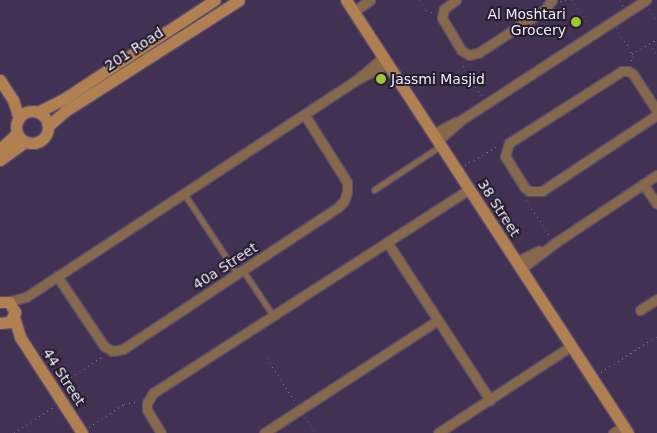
<!DOCTYPE html>
<style>
body{margin:0}
#map{position:relative;width:657px;height:433px;overflow:hidden;background:#413153;font-family:"DejaVu Sans",sans-serif}
div>[style]{position:absolute}
[style*='--x']{left:calc(var(--x)*1px);top:calc(var(--y)*1px);width:calc(var(--w)*1px);rotate:calc(var(--a)*1deg)}
.path>*{height:1px;margin-top:-0.5px;transform-origin:0;background:repeating-linear-gradient(90deg,#887b96 0 1px,transparent 0 5px)}
.roads{filter:drop-shadow(1px 0 #5d4f6e) drop-shadow(-1px 0 #5d4f6e) drop-shadow(0 1px #5d4f6e) drop-shadow(0 -1px #5d4f6e)}
.lane>*{height:4.5px;margin:-2.25px;padding:0 2.25px;transform-origin:2.25px;border-radius:2.25px;background:#86684a}
.street>*{height:9px;margin:-4.5px;padding:0 4.5px;transform-origin:4.5px;border-radius:4.5px;background:#86684a}
.secondary>*{height:11px;margin:-5.5px;padding:0 5.5px;transform-origin:5.5px;border-radius:5.5px;background:#b18050}
.secondary>.ring{margin:-5.5px;padding:0;box-sizing:content-box;background:none;border:11px solid #b18050;border-radius:50%}
.dots>*{width:14px;height:14px;translate:-50% -50%;box-sizing:border-box;border:2px solid #241d2d;border-radius:50%}
span{translate:-50% -50%;white-space:nowrap;text-align:center;line-height:1.15;-webkit-text-stroke:4px #241d2d;paint-order:stroke}
.poi-label{font-size:14px;color:#f3ecfd}
.right{translate:-100% -50%;text-align:right}
.left{translate:0 -50%;text-align:left}
.street-label{font-size:14px;color:#f3ecfd}
</style>
<div id="map">
<div class="path">
<i style="--x:419;--y:0;--w:12;--a:55"></i>
<i style="--x:426;--y:10;--w:9;--a:21"></i>
<i style="--x:571;--y:0;--w:32;--a:54"></i>
<i style="--x:620;--y:0;--w:7;--a:63"></i>
<i style="--x:560;--y:1;--w:7;--a:-8"></i>
<i style="--x:649;--y:9;--w:14;--a:56"></i>
<i style="--x:616;--y:28;--w:23;--a:56"></i>
<i style="--x:629;--y:47;--w:9;--a:69"></i>
<i style="--x:632;--y:55;--w:8;--a:97"></i>
<i style="--x:649;--y:44;--w:14;--a:54"></i>
<i style="--x:632;--y:54;--w:29;--a:-31"></i>
<i style="--x:462;--y:61;--w:9;--a:77"></i>
<i style="--x:464;--y:70;--w:32;--a:56"></i>
<i style="--x:465;--y:165;--w:38;--a:-30"></i>
<i style="--x:526;--y:200;--w:43;--a:56.3"></i>
<i style="--x:267;--y:358;--w:54;--a:57.2"></i>
<i style="--x:601;--y:372;--w:67;--a:-32.7"></i>
<i style="--x:63;--y:383;--w:48;--a:-34"></i>
<i style="--x:305;--y:417;--w:19;--a:55"></i>
<i style="--x:89;--y:427;--w:42;--a:-33.3"></i>
<i style="--x:124;--y:404;--w:15;--a:-11"></i>
<i style="--x:14;--y:433;--w:47;--a:-33.7"></i>
</div>
<div class="roads">
<div class="lane">
<i style="--x:374;--y:190;--w:78;--a:-33.5"></i>
<i style="--x:184;--y:193;--w:96;--a:56.5"></i>
<i style="--x:243;--y:270;--w:54;--a:56.3"></i>
</div>
<div class="street">
<i style="--x:456;--y:0;--w:15;--a:143"></i>
<i style="--x:444;--y:9;--w:9;--a:103"></i>
<i style="--x:442;--y:18;--w:37;--a:59"></i>
<i style="--x:461;--y:50;--w:9;--a:32"></i>
<i style="--x:469;--y:55;--w:9;--a:-13"></i>
<i style="--x:478;--y:53;--w:79;--a:-33.1"></i>
<i style="--x:544;--y:10;--w:13;--a:-51"></i>
<i style="--x:353;--y:12;--w:21;--a:-35"></i>
<i style="--x:360;--y:77;--w:30;--a:-40"></i>
<i style="--x:657;--y:111;--w:44;--a:-123"></i>
<i style="--x:633;--y:74;--w:6;--a:-149"></i>
<i style="--x:628;--y:71;--w:6;--a:180"></i>
<i style="--x:622;--y:71;--w:134;--a:147.5"></i>
<i style="--x:509;--y:143;--w:14;--a:107"></i>
<i style="--x:505;--y:156;--w:36;--a:58"></i>
<i style="--x:524;--y:187;--w:6;--a:39"></i>
<i style="--x:529;--y:191;--w:13;--a:0"></i>
<i style="--x:542;--y:191;--w:138;--a:-33.5"></i>
<i style="--x:433;--y:134;--w:26;--a:-28"></i>
<i style="--x:437;--y:141;--w:32;--a:-41"></i>
<i style="--x:461;--y:120;--w:221;--a:-33"></i>
<i style="--x:643;--y:184;--w:24;--a:55"></i>
<i style="--x:387;--y:242;--w:189;--a:56.9"></i>
<i style="--x:516;--y:262;--w:25;--a:-27"></i>
<i style="--x:521;--y:269;--w:43;--a:-37.4"></i>
<i style="--x:555;--y:243;--w:123;--a:-33.7"></i>
<i style="--x:57;--y:276;--w:84;--a:56.1"></i>
<i style="--x:104;--y:346;--w:9;--a:32"></i>
<i style="--x:112;--y:351;--w:11;--a:-10"></i>
<i style="--x:123;--y:349;--w:258;--a:-33.4"></i>
<i style="--x:338;--y:207;--w:8;--a:-45"></i>
<i style="--x:344;--y:201;--w:9;--a:-72"></i>
<i style="--x:347;--y:192;--w:10;--a:-90"></i>
<i style="--x:347;--y:182;--w:80;--a:-122.3"></i>
<i style="--x:6;--y:302;--w:21;--a:-14"></i>
<i style="--x:26;--y:297;--w:397;--a:-33.3"></i>
<i style="--x:358;--y:79;--w:33;--a:-27"></i>
<i style="--x:640;--y:310;--w:20;--a:-33"></i>
<i style="--x:161;--y:433;--w:27;--a:-121"></i>
<i style="--x:147;--y:410;--w:7;--a:-90"></i>
<i style="--x:147;--y:403;--w:12;--a:-59"></i>
<i style="--x:153;--y:393;--w:376;--a:-32.8"></i>
<i style="--x:264;--y:433;--w:207;--a:-33"></i>
<i style="--x:438;--y:433;--w:159;--a:-33.2"></i>
<i style="--x:613;--y:433;--w:13;--a:-32"></i>
</div>
<div class="secondary">
<i style="--x:346;--y:0;--w:517;--a:56.93"></i>
<i style="--x:0;--y:80;--w:24;--a:57"></i>
<i style="--x:13;--y:100;--w:19;--a:72"></i>
<i class="ring" style="left:16px;top:111px;width:21px;height:21px"></i>
<i style="--x:38;--y:112;--w:30;--a:-27"></i>
<i style="--x:65;--y:98;--w:179;--a:-33.2"></i>
<i style="--x:48;--y:126;--w:23;--a:-41"></i>
<i style="--x:65;--y:111;--w:206;--a:-32.5"></i>
<i style="--x:0;--y:149;--w:23;--a:-43"></i>
<i style="--x:0;--y:160;--w:31;--a:-36"></i>
<i style="--x:0;--y:302;--w:9;--a:0"></i>
<i style="--x:9;--y:302;--w:12;--a:59"></i>
<i style="--x:15;--y:312;--w:11;--a:117"></i>
<i style="--x:10;--y:322;--w:10;--a:174"></i>
<i style="--x:14;--y:317;--w:21;--a:73"></i>
<i style="--x:20;--y:337;--w:114;--a:57.1"></i>
</div>
</div>
<div class="dots">
<i style="left:576px;top:22px;background:#9dca30"></i>
<i style="left:381px;top:79px;background:#9dca30"></i>
</div>
<div class="poi-label">
<span class="right" style="left:566px;top:22px">Al Moshtari<br>Grocery</span>
<span class="left" style="left:391px;top:79px">Jassmi Masjid</span>
</div>
<div class="street-label">
<span style="left:134px;top:49px;rotate:-33deg">201 Road</span>
<span style="left:499px;top:208px;rotate:57deg">38 Street</span>
<span style="left:225px;top:266px;rotate:-33deg">40a Street</span>
<span style="left:64px;top:377px;rotate:57deg">44 Street</span>
</div>
</div>
